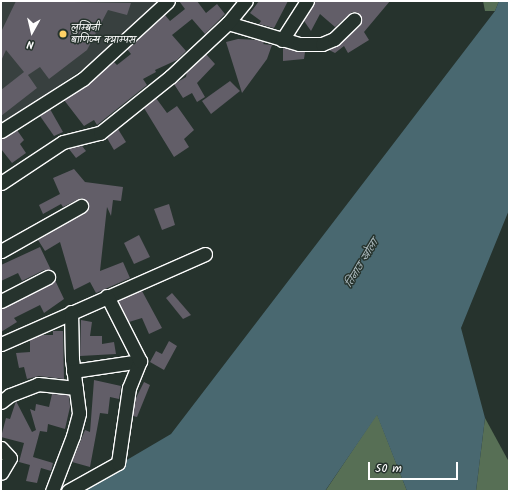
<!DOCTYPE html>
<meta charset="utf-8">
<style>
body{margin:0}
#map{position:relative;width:510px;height:492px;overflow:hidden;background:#26332d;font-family:Kalam,"Playpen Sans Deva",sans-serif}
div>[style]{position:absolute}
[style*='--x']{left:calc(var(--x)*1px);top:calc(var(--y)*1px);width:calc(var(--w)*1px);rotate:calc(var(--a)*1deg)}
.built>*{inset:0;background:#38403f}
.green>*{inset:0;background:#576f55}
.water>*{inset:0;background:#496870}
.building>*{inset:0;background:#625e68}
.roads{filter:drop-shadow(1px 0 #fff) drop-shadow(-1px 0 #fff) drop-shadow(0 1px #fff) drop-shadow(0 -1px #fff)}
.minor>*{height:13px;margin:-6.5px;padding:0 6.5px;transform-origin:6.5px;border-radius:6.5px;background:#26332d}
.dots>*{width:11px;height:11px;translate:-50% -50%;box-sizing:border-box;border:2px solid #26332d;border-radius:50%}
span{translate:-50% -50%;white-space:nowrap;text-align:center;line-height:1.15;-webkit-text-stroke:3px #26332d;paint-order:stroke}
.poi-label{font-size:10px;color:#fff}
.left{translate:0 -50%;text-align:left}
.water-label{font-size:11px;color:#adbbbf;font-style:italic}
.frame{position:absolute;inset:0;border:2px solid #fff;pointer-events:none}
.north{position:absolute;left:12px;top:12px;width:40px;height:40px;-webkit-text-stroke:3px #26332d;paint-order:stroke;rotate:188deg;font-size:11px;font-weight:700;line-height:16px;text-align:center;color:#fff}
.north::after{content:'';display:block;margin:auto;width:14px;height:18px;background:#fff;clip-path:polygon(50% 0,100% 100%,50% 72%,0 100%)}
.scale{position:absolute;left:368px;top:462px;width:90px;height:18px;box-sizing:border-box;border:2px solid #fff;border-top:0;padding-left:5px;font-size:12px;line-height:14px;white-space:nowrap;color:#fff;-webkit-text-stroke:3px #26332d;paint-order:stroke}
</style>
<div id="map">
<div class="built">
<i style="clip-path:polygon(1px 1px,163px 1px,86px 67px,1px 125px)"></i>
</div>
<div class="green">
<i style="clip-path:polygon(483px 1px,499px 1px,495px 11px,485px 11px)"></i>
<i style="clip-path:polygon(377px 414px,407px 491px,325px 491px,326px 490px)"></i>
<i style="clip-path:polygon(485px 418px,509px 462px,509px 491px,476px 491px)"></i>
</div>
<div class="water">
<i style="clip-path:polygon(499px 1px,509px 1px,509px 210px,461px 328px,485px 418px,476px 491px,407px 491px,377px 415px,325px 491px,74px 491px,171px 434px,495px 11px)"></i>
</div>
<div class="building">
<i style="clip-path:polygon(16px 1px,131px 3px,127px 15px,108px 10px,87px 50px,49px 79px,40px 67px,28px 75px,37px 88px,1px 116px,1px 90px,24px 72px,6px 50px,1px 61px,1px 32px)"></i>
<i style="clip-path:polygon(179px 1px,197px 1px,206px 13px,217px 4px,225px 14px,205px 34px,192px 19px,172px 35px,186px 51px,177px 60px,155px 70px,156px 72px,143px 79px,147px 85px,97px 125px,94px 120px,84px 126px,64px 100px,88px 85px,114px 62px,117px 65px,131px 54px,127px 49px,165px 15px,170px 21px,185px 9px)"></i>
<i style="clip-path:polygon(259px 1px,288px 1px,274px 28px,259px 24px,261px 21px,250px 13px)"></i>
<i style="clip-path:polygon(315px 1px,390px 1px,364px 32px,369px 40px,348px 53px,344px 46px,335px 53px,329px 50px,339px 45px,360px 26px,362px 18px,357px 12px,352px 12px,335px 27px,320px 14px,311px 31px,304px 21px)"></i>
<i style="clip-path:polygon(238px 39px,258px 40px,265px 42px,263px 44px,272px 45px,267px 59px,242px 93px,226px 42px)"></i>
<i style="clip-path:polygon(283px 48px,305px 52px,304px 59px,283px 61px)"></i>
<i style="clip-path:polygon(206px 54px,215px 64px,197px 83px,205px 97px,197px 102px,192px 93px,183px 98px,174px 84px,186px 77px,187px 72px)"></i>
<i style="clip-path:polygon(230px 81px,240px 91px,211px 114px,202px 101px)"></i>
<i style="clip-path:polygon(156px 98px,167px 113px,177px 106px,194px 130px,184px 139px,189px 147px,174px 157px,144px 108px)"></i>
<i style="clip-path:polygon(50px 109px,63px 132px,54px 136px,40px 116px)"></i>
<i style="clip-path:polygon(118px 129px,126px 142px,114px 150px,107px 138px)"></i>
<i style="clip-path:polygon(17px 130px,24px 140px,20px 144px,26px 153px,12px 163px,1px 149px,1px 139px)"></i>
<i style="clip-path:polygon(82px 146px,86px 151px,76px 158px,69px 149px)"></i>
<i style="clip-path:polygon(74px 169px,85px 182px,123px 187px,121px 201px,113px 200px,111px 216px,107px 207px,100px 271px,123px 262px,130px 278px,96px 293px,90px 282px,74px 290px,60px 242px,45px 251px,38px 240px,88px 210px,88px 202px,81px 198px,63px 207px,61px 204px,43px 214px,39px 205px,60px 194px,53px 178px)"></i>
<i style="clip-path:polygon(169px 204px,175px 225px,162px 230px,154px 209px)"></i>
<i style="clip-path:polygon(139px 235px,150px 257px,134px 264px,124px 243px)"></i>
<i style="clip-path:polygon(40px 247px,51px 270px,44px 270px,22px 281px,18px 273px,1px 281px,1px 265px)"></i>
<i style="clip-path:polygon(55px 280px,64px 299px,44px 313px,40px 305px,14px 318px,17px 322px,1px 332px,1px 309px,52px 284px)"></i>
<i style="clip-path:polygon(142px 291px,162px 328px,149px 334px,142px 318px,129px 322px,118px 301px)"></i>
<i style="clip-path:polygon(172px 293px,191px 315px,183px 319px,166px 298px)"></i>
<i style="clip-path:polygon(81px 320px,92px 322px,90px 336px,102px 336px,102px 344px,114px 342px,116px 354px,80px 356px)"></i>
<i style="clip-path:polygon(53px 331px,63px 331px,64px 379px,39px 376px,27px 379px,24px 367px,19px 368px,16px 353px,30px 352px,30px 340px,42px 335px,53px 335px)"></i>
<i style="clip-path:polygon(169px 341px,177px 346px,164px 370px,150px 362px,156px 351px,162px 354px)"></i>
<i style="clip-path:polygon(94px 380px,121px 386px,119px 399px,110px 397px,108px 414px,100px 413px,90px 467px,72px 462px,85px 430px,90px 432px)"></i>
<i style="clip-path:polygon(144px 382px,150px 385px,137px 417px,133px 416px,136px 398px)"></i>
<i style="clip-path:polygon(52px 394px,69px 395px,70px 407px,65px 429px,48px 424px,47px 432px,40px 431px,33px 457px,53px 463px,51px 471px,41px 468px,37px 483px,26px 481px,30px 465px,19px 462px,24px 443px,1px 437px,6px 418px,10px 419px,16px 401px,32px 432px,36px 430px,30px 409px,35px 411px,36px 404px,49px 407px)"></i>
</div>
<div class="roads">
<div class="minor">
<i style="--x:228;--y:23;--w:74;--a:16.5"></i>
<i style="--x:299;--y:44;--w:23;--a:0"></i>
<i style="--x:322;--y:44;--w:13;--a:-23"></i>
<i style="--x:334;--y:39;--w:28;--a:-44"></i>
<i style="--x:282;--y:40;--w:46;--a:-57.3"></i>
<i style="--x:1;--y:131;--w:97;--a:-32.4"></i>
<i style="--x:83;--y:79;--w:115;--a:-42.5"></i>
<i style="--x:1;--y:183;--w:74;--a:-33.5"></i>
<i style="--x:63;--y:142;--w:38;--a:-14"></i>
<i style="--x:100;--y:133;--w:90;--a:-38.7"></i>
<i style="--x:170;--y:77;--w:79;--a:-43"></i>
<i style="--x:228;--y:23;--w:28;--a:-51"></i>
<i style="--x:1;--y:251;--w:92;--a:-29.4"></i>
<i style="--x:1;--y:301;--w:53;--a:-27.1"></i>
<i style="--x:1;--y:344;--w:223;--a:-23.8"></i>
<i style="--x:73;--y:371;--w:68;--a:-8.5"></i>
<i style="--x:1;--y:402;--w:11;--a:-38"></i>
<i style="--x:10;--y:395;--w:30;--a:-21"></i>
<i style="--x:38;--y:384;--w:38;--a:6"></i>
<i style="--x:1;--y:448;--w:13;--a:48"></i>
<i style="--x:10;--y:458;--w:17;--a:121"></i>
<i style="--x:52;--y:491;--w:59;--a:-69.1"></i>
<i style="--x:73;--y:436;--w:24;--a:-75"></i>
<i style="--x:79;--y:413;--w:54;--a:-97.4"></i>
<i style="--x:72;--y:359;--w:47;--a:-91.2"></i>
<i style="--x:68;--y:491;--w:57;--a:-29.2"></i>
<i style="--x:118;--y:463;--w:76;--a:-81.7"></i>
<i style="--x:129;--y:388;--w:29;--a:-68"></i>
<i style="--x:140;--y:361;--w:73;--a:-116.9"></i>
</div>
</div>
<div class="dots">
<i style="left:63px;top:34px;background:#ffd166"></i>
</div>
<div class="poi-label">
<span class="left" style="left:71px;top:34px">लुम्बिनी<br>बाणिज्य क्याम्पस</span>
</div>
<div class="water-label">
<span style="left:362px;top:264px;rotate:-59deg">तिनाउ खोला</span>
</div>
<div class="frame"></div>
<div class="north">N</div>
<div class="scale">50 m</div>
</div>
